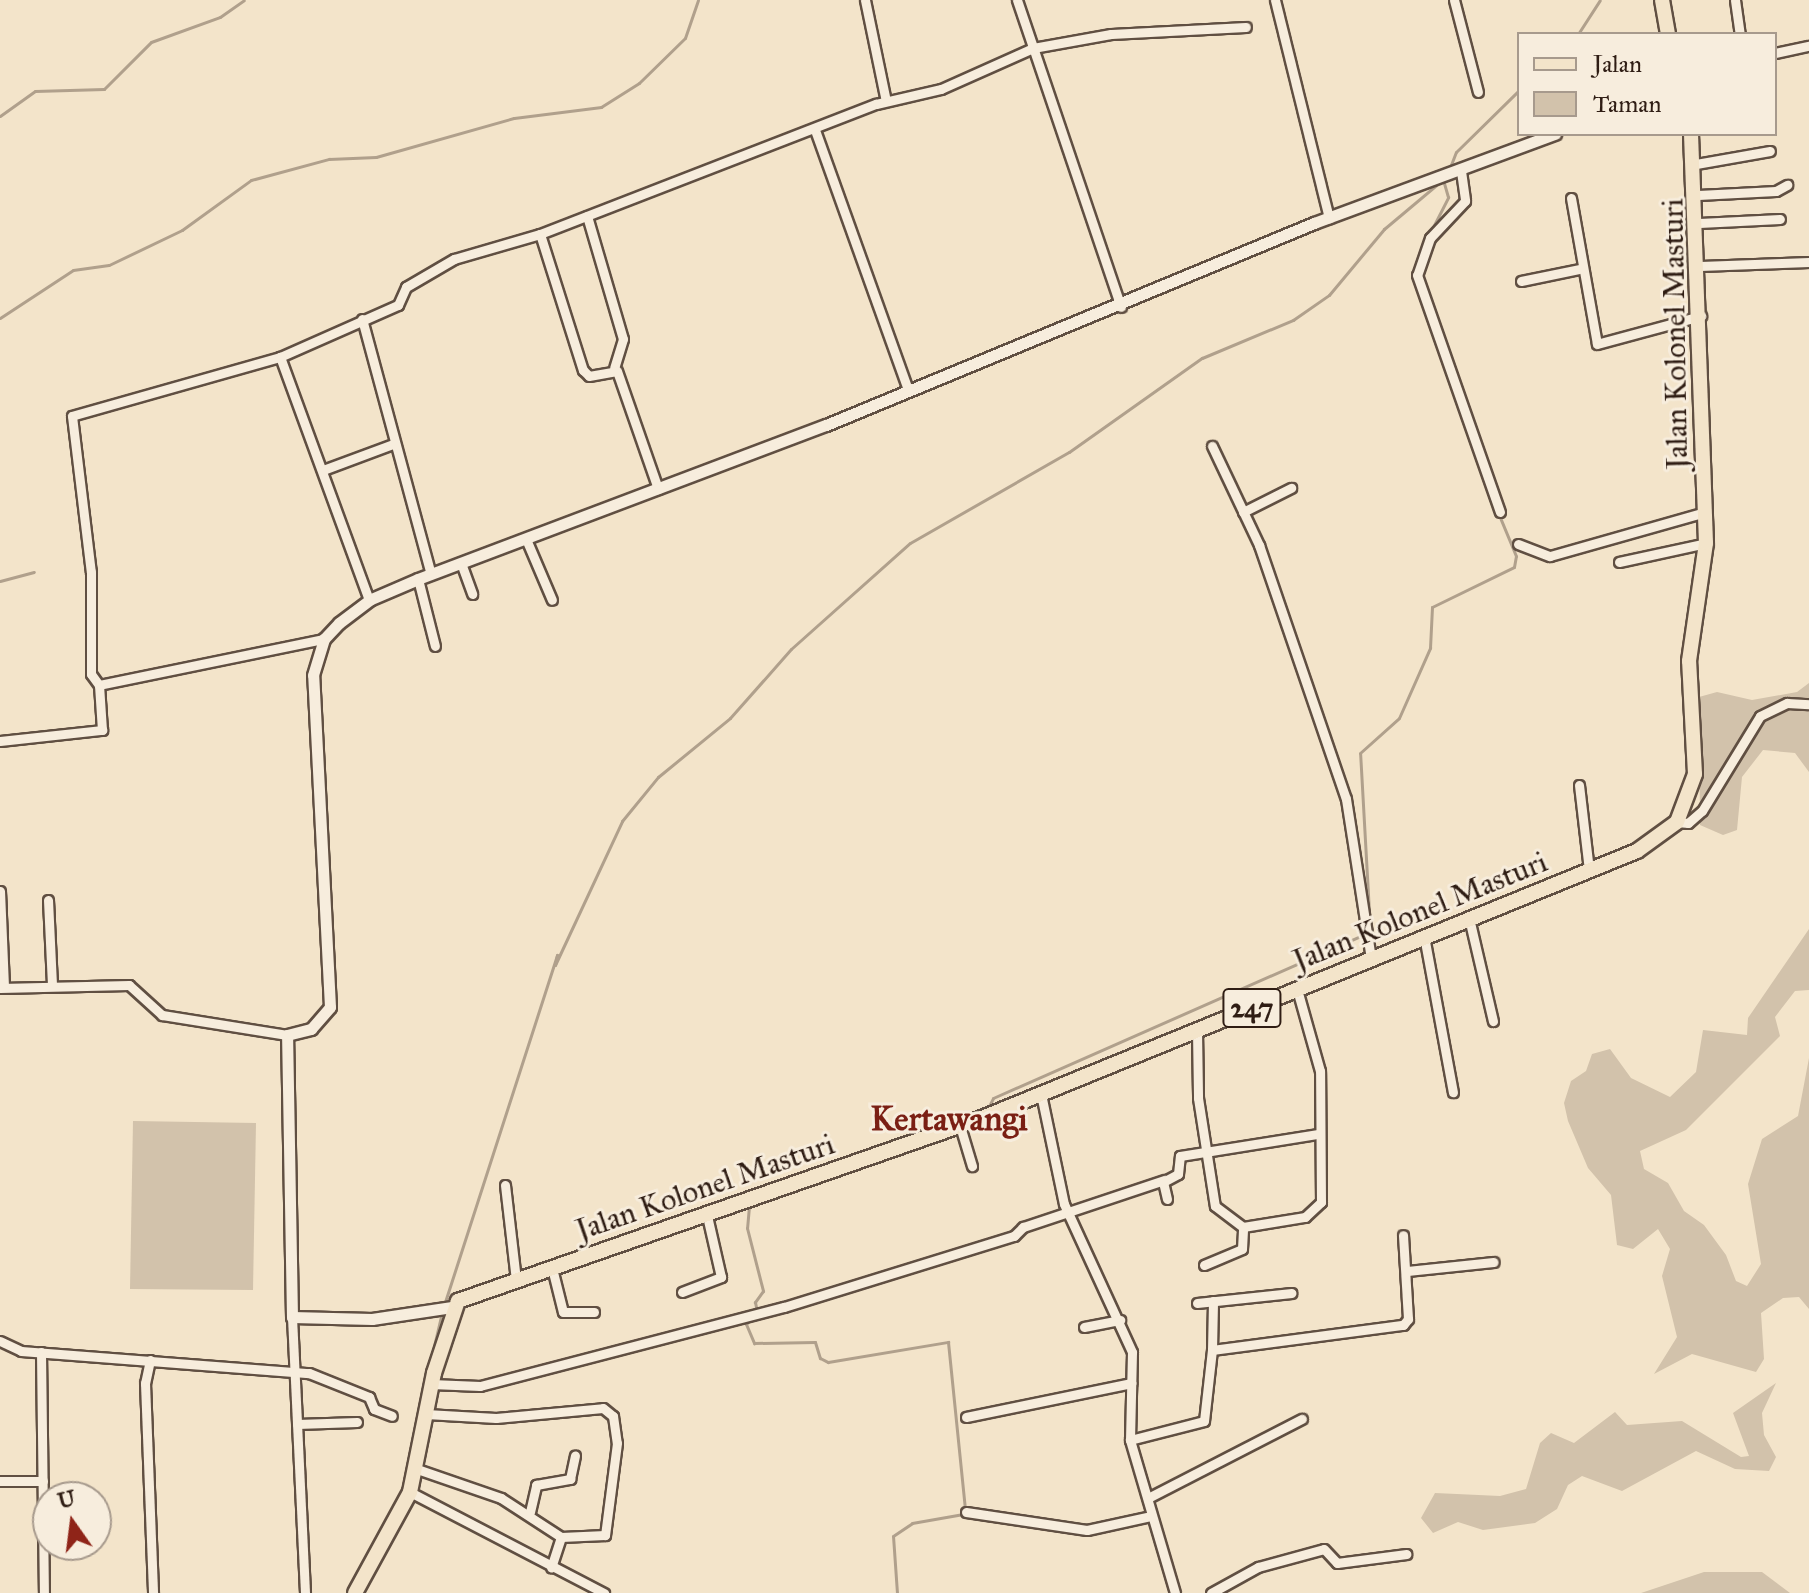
<!DOCTYPE html>
<style>
body{margin:0}
#map{position:relative;width:1809px;height:1593px;overflow:hidden;background:#f3e4ca;font-family:"IM FELL Great Primer",serif}
div>[style]{position:absolute}
[style*='--x']{left:calc(var(--x)*1px);top:calc(var(--y)*1px);width:calc(var(--w)*1px);rotate:calc(var(--a)*1deg)}
.green>*{inset:0;background:#d2c2ab}
.stream>*{height:3px;margin:-1.5px;padding:0 1.5px;transform-origin:1.5px;border-radius:1.5px;background:#b0a08c}
.roads{filter:drop-shadow(2px 0 #604f42) drop-shadow(-2px 0 #604f42) drop-shadow(0 2px #604f42) drop-shadow(0 -2px #604f42)}
.minor>*{height:9px;margin:-4.5px;padding:0 4.5px;transform-origin:4.5px;border-radius:4.5px;background:#f7eddd}
.tertiary>*{height:11px;margin:-5.5px;padding:0 5.5px;transform-origin:5.5px;border-radius:5.5px;background:#f7eddd}
.primary>*{height:14px;margin:-7px;padding:0 7px;transform-origin:7px;border-radius:7px;background:#f3e4ca}
span{translate:-50% -50%;white-space:nowrap;text-align:center;line-height:1.15;-webkit-text-stroke:6px #f7eddd;paint-order:stroke}
.shield-label span{padding:2px 6px;background:#f7eddd;border:2px solid;border-radius:6px;-webkit-text-stroke-width:0}
.shield-label{font-size:28px;color:#2f1d14;font-weight:700}
.street-label{font-size:30px;color:#2f1d14}
.quarter-label{font-size:34px;color:#7a1f14;font-weight:700}
.legend{position:absolute;left:1517px;top:32px;width:260px;height:104px;box-sizing:border-box;background:#f7eddd;border:2px solid #a79a8d;margin:0;padding:10px 14px;list-style:none;font-size:24px;color:#2f1d14}
.legend li{display:flex;align-items:center;gap:16px;height:40px}
.legend b{width:40px;border:2px solid #a79a8d}
.north{position:absolute;left:32px;top:1481px;width:80px;height:80px;box-sizing:border-box;background:#f7eddd;border:2px solid #a79a8d;border-radius:50%;rotate:346deg;font-size:22px;font-weight:700;line-height:32px;text-align:center;color:#2f1d14}
.north::after{content:'';display:block;margin:auto;width:28px;height:36px;background:#8f2418;clip-path:polygon(50% 0,100% 100%,50% 72%,0 100%)}
</style>
<div id="map">
<div class="green">
<i style="clip-path:polygon(1809px 683px,1809px 772px,1795px 753px,1763px 750px,1742px 777px,1737px 830px,1723px 835px,1700px 825px,1699px 697px,1717px 692px,1752px 700px,1797px 692px)"></i>
<i style="clip-path:polygon(1809px 929px,1809px 990px,1795px 991px,1775px 1017px,1780px 1036px,1686px 1130px,1640px 1151px,1644px 1169px,1668px 1183px,1684px 1211px,1704px 1225px,1726px 1255px,1736px 1281px,1747px 1286px,1761px 1264px,1748px 1184px,1762px 1139px,1798px 1116px,1809px 1058px,1809px 1309px,1799px 1297px,1783px 1298px,1761px 1313px,1764px 1359px,1756px 1372px,1692px 1354px,1654px 1374px,1677px 1337px,1662px 1276px,1670px 1249px,1658px 1229px,1633px 1249px,1617px 1245px,1611px 1195px,1588px 1168px,1568px 1121px,1564px 1103px,1571px 1081px,1586px 1071px,1592px 1054px,1610px 1049px,1631px 1078px,1670px 1097px,1696px 1072px,1703px 1030px,1747px 1035px,1748px 1018px)"></i>
<i style="clip-path:polygon(133px 1121px,256px 1123px,253px 1290px,130px 1289px)"></i>
<i style="clip-path:polygon(1776px 1383px,1762px 1413px,1764px 1435px,1776px 1457px,1769px 1471px,1735px 1469px,1696px 1451px,1622px 1491px,1582px 1476px,1568px 1485px,1557px 1509px,1535px 1523px,1483px 1530px,1458px 1522px,1433px 1533px,1421px 1518px,1435px 1493px,1500px 1496px,1526px 1489px,1540px 1443px,1551px 1433px,1574px 1443px,1615px 1412px,1627px 1425px,1682px 1421px,1741px 1457px,1749px 1456px,1733px 1413px)"></i>
<i style="clip-path:polygon(1704px 1572px,1762px 1572px,1790px 1593px,1641px 1593px)"></i>
</div>
<div class="stream">
<i style="--x:1578;--y:34;--w:40;--a:-57.1"></i>
<i style="--x:0;--y:116;--w:43;--a:-35.5"></i>
<i style="--x:35;--y:91;--w:69;--a:-1.7"></i>
<i style="--x:104;--y:89;--w:66;--a:-45"></i>
<i style="--x:151;--y:42;--w:73;--a:-19.9"></i>
<i style="--x:220;--y:17;--w:29;--a:-35"></i>
<i style="--x:1449;--y:170;--w:19;--a:-69"></i>
<i style="--x:1456;--y:152;--w:88;--a:-44.5"></i>
<i style="--x:1431;--y:231;--w:38;--a:-63"></i>
<i style="--x:1448;--y:197;--w:15;--a:-106"></i>
<i style="--x:1415;--y:274;--w:31;--a:-73"></i>
<i style="--x:0;--y:318;--w:87;--a:-33.3"></i>
<i style="--x:73;--y:270;--w:36;--a:-8"></i>
<i style="--x:109;--y:265;--w:81;--a:-25.6"></i>
<i style="--x:182;--y:230;--w:85;--a:-35.9"></i>
<i style="--x:251;--y:180;--w:81;--a:-15.1"></i>
<i style="--x:329;--y:159;--w:47;--a:-2.4"></i>
<i style="--x:376;--y:157;--w:143;--a:-15.8"></i>
<i style="--x:514;--y:118;--w:88;--a:-7.2"></i>
<i style="--x:601;--y:107;--w:45;--a:-32.3"></i>
<i style="--x:639;--y:83;--w:64;--a:-44.4"></i>
<i style="--x:685;--y:38;--w:40;--a:-71.1"></i>
<i style="--x:0;--y:581;--w:35;--a:-15"></i>
<i style="--x:1370;--y:930;--w:177;--a:-93.2"></i>
<i style="--x:1360;--y:753;--w:52;--a:-41.9"></i>
<i style="--x:1399;--y:718;--w:77;--a:-66.1"></i>
<i style="--x:1430;--y:648;--w:41;--a:-87.2"></i>
<i style="--x:1432;--y:607;--w:91;--a:-26"></i>
<i style="--x:1514;--y:567;--w:11;--a:-80"></i>
<i style="--x:1516;--y:556;--w:44;--a:-112.5"></i>
<i style="--x:987;--y:1110;--w:13;--a:-63"></i>
<i style="--x:993;--y:1098;--w:407;--a:-23.8"></i>
<i style="--x:749;--y:1206;--w:22;--a:95"></i>
<i style="--x:747;--y:1228;--w:65;--a:75.7"></i>
<i style="--x:763;--y:1291;--w:14;--a:126"></i>
<i style="--x:755;--y:1302;--w:10;--a:79"></i>
<i style="--x:444;--y:1305;--w:368;--a:-72.1"></i>
<i style="--x:557;--y:955;--w:10;--a:101"></i>
<i style="--x:555;--y:965;--w:159;--a:-65"></i>
<i style="--x:622;--y:821;--w:57;--a:-50.7"></i>
<i style="--x:658;--y:777;--w:93;--a:-39.3"></i>
<i style="--x:730;--y:718;--w:92;--a:-48.5"></i>
<i style="--x:791;--y:649;--w:159;--a:-41.7"></i>
<i style="--x:910;--y:543;--w:183;--a:-29.8"></i>
<i style="--x:1069;--y:452;--w:163;--a:-35.3"></i>
<i style="--x:1202;--y:358;--w:99;--a:-22.7"></i>
<i style="--x:1293;--y:320;--w:44;--a:-34.8"></i>
<i style="--x:1329;--y:295;--w:86;--a:-50.2"></i>
<i style="--x:1384;--y:229;--w:81;--a:-40"></i>
<i style="--x:751;--y:1319;--w:7;--a:135"></i>
<i style="--x:746;--y:1324;--w:21;--a:67"></i>
<i style="--x:754;--y:1343;--w:61;--a:-0.9"></i>
<i style="--x:815;--y:1342;--w:17;--a:73"></i>
<i style="--x:820;--y:1358;--w:9;--a:27"></i>
<i style="--x:828;--y:1362;--w:122;--a:-9.5"></i>
<i style="--x:948;--y:1342;--w:167;--a:84.2"></i>
<i style="--x:429;--y:1367;--w:57;--a:-76.7"></i>
<i style="--x:412;--y:1449;--w:48;--a:-79.2"></i>
<i style="--x:405;--y:1484;--w:27;--a:-80"></i>
<i style="--x:460;--y:1523;--w:20;--a:27"></i>
<i style="--x:573;--y:1582;--w:24;--a:28"></i>
<i style="--x:897;--y:1593;--w:57;--a:-94"></i>
<i style="--x:893;--y:1536;--w:23;--a:-34"></i>
<i style="--x:912;--y:1523;--w:52;--a:-10"></i>
</div>
<div class="roads">
<div class="minor">
<i style="--x:865;--y:0;--w:103;--a:78.3"></i>
<i style="--x:1017;--y:0;--w:324;--a:71.3"></i>
<i style="--x:1275;--y:0;--w:225;--a:76.1"></i>
<i style="--x:1454;--y:0;--w:95;--a:75.4"></i>
<i style="--x:1735;--y:0;--w:34;--a:82"></i>
<i style="--x:1775;--y:53;--w:35;--a:-12"></i>
<i style="--x:815;--y:130;--w:276;--a:70.3"></i>
<i style="--x:1696;--y:164;--w:75;--a:-10"></i>
<i style="--x:1461;--y:171;--w:30;--a:82"></i>
<i style="--x:1465;--y:201;--w:51;--a:133.4"></i>
<i style="--x:1430;--y:238;--w:39;--a:109"></i>
<i style="--x:1417;--y:275;--w:251;--a:70.7"></i>
<i style="--x:1698;--y:195;--w:78;--a:-2.9"></i>
<i style="--x:1776;--y:191;--w:13;--a:-29"></i>
<i style="--x:1571;--y:198;--w:148;--a:79.9"></i>
<i style="--x:1597;--y:344;--w:108;--a:-15.1"></i>
<i style="--x:587;--y:216;--w:128;--a:73.7"></i>
<i style="--x:623;--y:339;--w:30;--a:107"></i>
<i style="--x:1699;--y:223;--w:81;--a:-2.8"></i>
<i style="--x:540;--y:234;--w:143;--a:72.5"></i>
<i style="--x:583;--y:370;--w:8;--a:45"></i>
<i style="--x:589;--y:376;--w:28;--a:-10"></i>
<i style="--x:617;--y:371;--w:125;--a:70.8"></i>
<i style="--x:1700;--y:266;--w:109;--a:-2.1"></i>
<i style="--x:1521;--y:281;--w:59;--a:-11.7"></i>
<i style="--x:362;--y:319;--w:264;--a:74.9"></i>
<i style="--x:280;--y:357;--w:216;--a:164.2"></i>
<i style="--x:72;--y:416;--w:157;--a:83.1"></i>
<i style="--x:91;--y:572;--w:102;--a:90"></i>
<i style="--x:91;--y:674;--w:14;--a:54"></i>
<i style="--x:99;--y:685;--w:230;--a:-11.6"></i>
<i style="--x:1212;--y:446;--w:110;--a:64.6"></i>
<i style="--x:1259;--y:545;--w:268;--a:71.1"></i>
<i style="--x:1346;--y:799;--w:161;--a:81.1"></i>
<i style="--x:323;--y:470;--w:75;--a:-20.4"></i>
<i style="--x:1243;--y:512;--w:54;--a:-26.6"></i>
<i style="--x:526;--y:539;--w:66;--a:66.9"></i>
<i style="--x:1518;--y:544;--w:34;--a:21"></i>
<i style="--x:1550;--y:556;--w:161;--a:-15.8"></i>
<i style="--x:1619;--y:562;--w:89;--a:-12.3"></i>
<i style="--x:461;--y:563;--w:33;--a:70"></i>
<i style="--x:418;--y:579;--w:69;--a:75.8"></i>
<i style="--x:369;--y:600;--w:259;--a:-110.1"></i>
<i style="--x:280;--y:357;--w:129;--a:-23.8"></i>
<i style="--x:398;--y:305;--w:20;--a:-66"></i>
<i style="--x:406;--y:287;--w:56;--a:-30.3"></i>
<i style="--x:454;--y:259;--w:90;--a:-16.2"></i>
<i style="--x:540;--y:234;--w:360;--a:-21.2"></i>
<i style="--x:876;--y:104;--w:67;--a:-13"></i>
<i style="--x:941;--y:89;--w:101;--a:-24"></i>
<i style="--x:1033;--y:48;--w:79;--a:-10.2"></i>
<i style="--x:1111;--y:34;--w:135;--a:-3"></i>
<i style="--x:0;--y:741;--w:103;--a:-6.2"></i>
<i style="--x:102;--y:730;--w:45;--a:-93.8"></i>
<i style="--x:1579;--y:785;--w:86;--a:83.3"></i>
<i style="--x:1677;--y:822;--w:11;--a:5"></i>
<i style="--x:1688;--y:823;--w:18;--a:-41"></i>
<i style="--x:1702;--y:811;--w:111;--a:-58.6"></i>
<i style="--x:1760;--y:716;--w:30;--a:-26"></i>
<i style="--x:1787;--y:703;--w:22;--a:3"></i>
<i style="--x:0;--y:891;--w:96;--a:87.6"></i>
<i style="--x:48;--y:900;--w:85;--a:87.3"></i>
<i style="--x:1469;--y:918;--w:106;--a:76.9"></i>
<i style="--x:1424;--y:936;--w:159;--a:79.5"></i>
<i style="--x:0;--y:988;--w:129;--a:-1.3"></i>
<i style="--x:129;--y:985;--w:45;--a:42.3"></i>
<i style="--x:162;--y:1015;--w:127;--a:9.1"></i>
<i style="--x:1197;--y:1031;--w:67;--a:89.1"></i>
<i style="--x:1198;--y:1098;--w:109;--a:81.1"></i>
<i style="--x:1215;--y:1206;--w:35;--a:37"></i>
<i style="--x:1041;--y:1094;--w:112;--a:78.2"></i>
<i style="--x:1064;--y:1204;--w:163;--a:65.3"></i>
<i style="--x:1132;--y:1352;--w:88;--a:91.3"></i>
<i style="--x:1130;--y:1440;--w:159;--a:73.6"></i>
<i style="--x:960;--y:1126;--w:42;--a:73.3"></i>
<i style="--x:505;--y:1185;--w:96;--a:83.4"></i>
<i style="--x:1167;--y:1199;--w:17;--a:-103"></i>
<i style="--x:1163;--y:1182;--w:17;--a:-28"></i>
<i style="--x:1178;--y:1174;--w:18;--a:-84"></i>
<i style="--x:1180;--y:1156;--w:140;--a:-9.1"></i>
<i style="--x:1243;--y:1227;--w:63;--a:-9.2"></i>
<i style="--x:1305;--y:1217;--w:22;--a:-43"></i>
<i style="--x:1321;--y:1202;--w:131;--a:-90.4"></i>
<i style="--x:1320;--y:1071;--w:85;--a:-105.7"></i>
<i style="--x:1204;--y:1265;--w:41;--a:-22.8"></i>
<i style="--x:1242;--y:1249;--w:22;--a:-87"></i>
<i style="--x:552;--y:1268;--w:45;--a:76"></i>
<i style="--x:563;--y:1312;--w:31;--a:0"></i>
<i style="--x:1407;--y:1271;--w:87;--a:-5.9"></i>
<i style="--x:682;--y:1292;--w:42;--a:-21"></i>
<i style="--x:721;--y:1277;--w:63;--a:-102.9"></i>
<i style="--x:1197;--y:1303;--w:95;--a:-6.1"></i>
<i style="--x:292;--y:1317;--w:276;--a:87.3"></i>
<i style="--x:1084;--y:1327;--w:37;--a:-11"></i>
<i style="--x:0;--y:1341;--w:23;--a:25"></i>
<i style="--x:21;--y:1351;--w:289;--a:4.4"></i>
<i style="--x:309;--y:1373;--w:65;--a:21.8"></i>
<i style="--x:369;--y:1397;--w:13;--a:67"></i>
<i style="--x:374;--y:1409;--w:19;--a:21"></i>
<i style="--x:1212;--y:1350;--w:49;--a:-88.8"></i>
<i style="--x:41;--y:1352;--w:241;--a:89.3"></i>
<i style="--x:150;--y:1360;--w:24;--a:102"></i>
<i style="--x:145;--y:1383;--w:210;--a:87.8"></i>
<i style="--x:431;--y:1384;--w:49;--a:2.3"></i>
<i style="--x:480;--y:1386;--w:314;--a:-14.6"></i>
<i style="--x:784;--y:1307;--w:241;--a:-17.2"></i>
<i style="--x:1014;--y:1236;--w:13;--a:-45"></i>
<i style="--x:1023;--y:1227;--w:149;--a:-18.4"></i>
<i style="--x:426;--y:1414;--w:70;--a:3.3"></i>
<i style="--x:496;--y:1418;--w:107;--a:-5.3"></i>
<i style="--x:603;--y:1408;--w:13;--a:39"></i>
<i style="--x:613;--y:1416;--w:27;--a:82"></i>
<i style="--x:617;--y:1443;--w:93;--a:97.4"></i>
<i style="--x:605;--y:1535;--w:44;--a:177.4"></i>
<i style="--x:561;--y:1537;--w:32;--a:108"></i>
<i style="--x:966;--y:1417;--w:169;--a:-11.6"></i>
<i style="--x:297;--y:1424;--w:60;--a:-1.9"></i>
<i style="--x:1130;--y:1440;--w:76;--a:-14.4"></i>
<i style="--x:1204;--y:1421;--w:71;--a:-83.6"></i>
<i style="--x:1212;--y:1350;--w:193;--a:-7.5"></i>
<i style="--x:1403;--y:1325;--w:8;--a:-50"></i>
<i style="--x:1408;--y:1319;--w:84;--a:-93.4"></i>
<i style="--x:417;--y:1469;--w:89;--a:19"></i>
<i style="--x:501;--y:1498;--w:72;--a:33"></i>
<i style="--x:0;--y:1481;--w:43;--a:0"></i>
<i style="--x:410;--y:1492;--w:219;--a:27.5"></i>
<i style="--x:1148;--y:1498;--w:173;--a:-27.2"></i>
<i style="--x:530;--y:1512;--w:28;--a:-77"></i>
<i style="--x:536;--y:1485;--w:35;--a:-10"></i>
<i style="--x:570;--y:1479;--w:24;--a:-78"></i>
<i style="--x:966;--y:1512;--w:122;--a:8.5"></i>
<i style="--x:1087;--y:1530;--w:66;--a:-12.3"></i>
<i style="--x:1211;--y:1593;--w:54;--a:-29"></i>
<i style="--x:1258;--y:1567;--w:68;--a:-15.3"></i>
<i style="--x:1324;--y:1549;--w:19;--a:47"></i>
<i style="--x:1337;--y:1563;--w:70;--a:-7.4"></i>
</div>
<div class="tertiary">
<i style="--x:452;--y:1307;--w:81;--a:171.5"></i>
<i style="--x:372;--y:1319;--w:80;--a:-178.6"></i>
<i style="--x:292;--y:1317;--w:282;--a:-91"></i>
<i style="--x:287;--y:1035;--w:25;--a:-14"></i>
<i style="--x:311;--y:1029;--w:29;--a:-49"></i>
<i style="--x:330;--y:1007;--w:332;--a:-92.9"></i>
<i style="--x:313;--y:675;--w:38;--a:-73"></i>
<i style="--x:324;--y:639;--w:22;--a:-47"></i>
<i style="--x:339;--y:623;--w:38;--a:-37"></i>
<i style="--x:369;--y:600;--w:53;--a:-23.2"></i>
<i style="--x:418;--y:579;--w:436;--a:-20.7"></i>
<i style="--x:826;--y:425;--w:528;--a:-22.49"></i>
<i style="--x:1314;--y:223;--w:257;--a:-20.3"></i>
</div>
<div class="primary">
<i style="--x:1662;--y:0;--w:35;--a:80"></i>
<i style="--x:355;--y:1593;--w:115;--a:-61.4"></i>
<i style="--x:410;--y:1492;--w:121;--a:-78.6"></i>
<i style="--x:434;--y:1373;--w:76;--a:-71.6"></i>
<i style="--x:458;--y:1301;--w:555;--a:-19.25"></i>
<i style="--x:982;--y:1118;--w:707;--a:-22.18"></i>
<i style="--x:1637;--y:851;--w:49;--a:-35.9"></i>
<i style="--x:1677;--y:822;--w:51;--a:-69.4"></i>
<i style="--x:1695;--y:774;--w:113;--a:-93"></i>
<i style="--x:1689;--y:661;--w:119;--a:-81.8"></i>
<i style="--x:1706;--y:543;--w:409;--a:-92.1"></i>
</div>
</div>
<div class="shield-label">
<span style="left:1252px;top:1008px">247</span>
</div>
<div class="street-label">
<span style="left:1675px;top:334px;rotate:-91deg">Jalan Kolonel Masturi</span>
<span style="left:1420px;top:911px;rotate:-22deg">Jalan Kolonel Masturi</span>
<span style="left:705px;top:1187px;rotate:-19deg">Jalan Kolonel Masturi</span>
</div>
<div class="quarter-label">
<span style="left:949px;top:1119px">Kertawangi</span>
</div>
<ul class="legend">
<li><b style="height:10px;background:#f3e4ca"></b>Jalan</li>
<li><b style="height:22px;background:#d2c2ab"></b>Taman</li>
</ul>
<div class="north">U</div>
</div>
